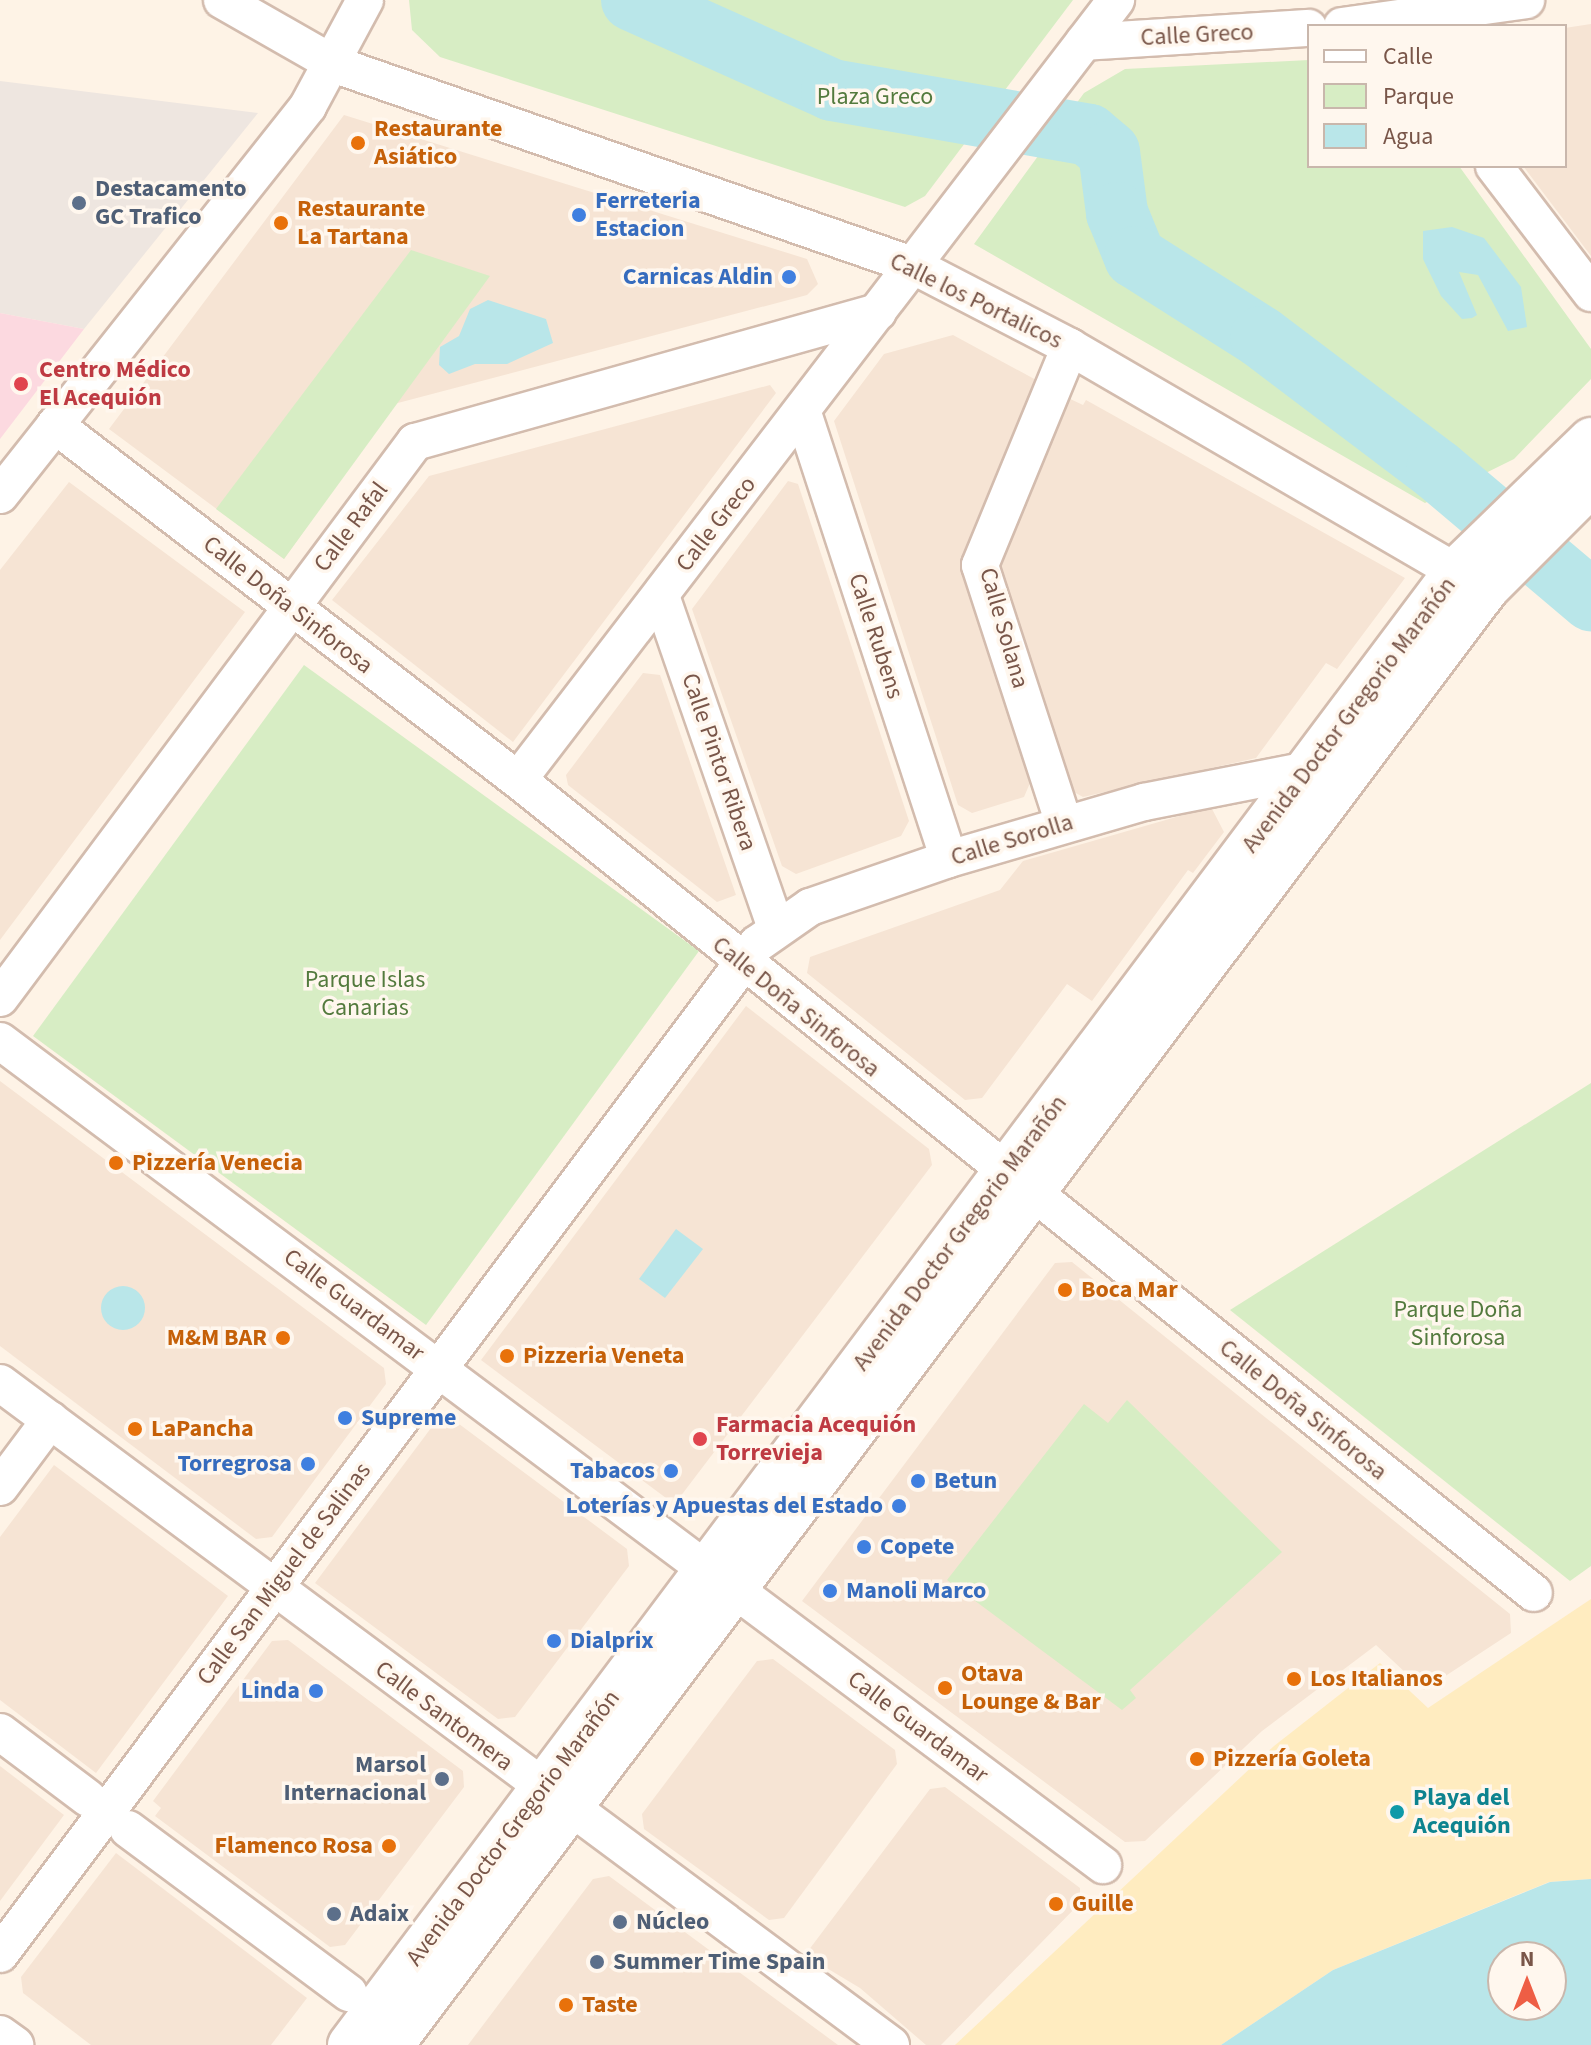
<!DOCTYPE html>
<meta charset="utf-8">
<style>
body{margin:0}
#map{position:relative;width:1591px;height:2045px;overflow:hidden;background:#fef3e6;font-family:"Source Sans 3",sans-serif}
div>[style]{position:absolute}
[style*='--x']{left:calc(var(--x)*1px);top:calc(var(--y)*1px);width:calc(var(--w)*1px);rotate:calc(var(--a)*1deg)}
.residential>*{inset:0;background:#f6e4d4}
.industrial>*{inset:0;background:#eee6e0}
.medical>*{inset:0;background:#fcd9e0}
.green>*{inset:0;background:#d7edc4}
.sand>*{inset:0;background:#ffecc0}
.water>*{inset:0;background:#b9e6e9}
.round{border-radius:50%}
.river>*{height:62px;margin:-31px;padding:0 31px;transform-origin:31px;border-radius:31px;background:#b9e6e9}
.roads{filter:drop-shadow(2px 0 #d3bcae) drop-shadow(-2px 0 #d3bcae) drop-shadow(0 2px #d3bcae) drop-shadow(0 -2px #d3bcae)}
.street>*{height:36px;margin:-18px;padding:0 18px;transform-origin:18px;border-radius:18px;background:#fff}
.secondary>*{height:44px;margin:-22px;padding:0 22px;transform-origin:22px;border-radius:22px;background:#fff}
.dots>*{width:22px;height:22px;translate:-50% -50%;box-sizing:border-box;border:4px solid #fff7ee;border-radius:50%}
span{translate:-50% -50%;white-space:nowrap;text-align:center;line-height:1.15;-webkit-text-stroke:7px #fff7ee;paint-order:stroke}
.street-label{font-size:24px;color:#795649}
.park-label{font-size:24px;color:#537a3d}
.food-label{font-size:24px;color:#c56008;font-weight:700}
.left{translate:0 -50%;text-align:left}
.right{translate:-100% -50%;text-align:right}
.service-label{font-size:24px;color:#4e5e75;font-weight:700}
.shop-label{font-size:24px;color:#366cbe;font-weight:700}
.health-label{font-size:24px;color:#be3a42;font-weight:700}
.culture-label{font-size:24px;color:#0d838f;font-weight:700}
.legend{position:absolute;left:1307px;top:24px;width:260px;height:144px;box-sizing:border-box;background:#fff7ee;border:2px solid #c9b7ac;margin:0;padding:10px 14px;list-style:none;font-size:24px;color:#795649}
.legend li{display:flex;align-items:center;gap:16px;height:40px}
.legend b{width:40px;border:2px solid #c9b7ac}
.north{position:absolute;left:1487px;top:1941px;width:80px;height:80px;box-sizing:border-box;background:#fff7ee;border:2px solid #c9b7ac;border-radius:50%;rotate:0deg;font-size:22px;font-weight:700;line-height:32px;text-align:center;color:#795649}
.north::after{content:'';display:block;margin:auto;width:28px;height:36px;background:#ee5e45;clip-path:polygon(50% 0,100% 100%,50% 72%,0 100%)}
</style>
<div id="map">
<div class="residential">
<i style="clip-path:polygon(1591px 24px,1591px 256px,1523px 166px,1565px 166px,1565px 28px)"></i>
<i style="clip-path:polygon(344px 115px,807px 259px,818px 284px,807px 295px,394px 404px,284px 559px,109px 429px)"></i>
<i style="clip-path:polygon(953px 335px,1038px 381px,960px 567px,1030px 783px,1024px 797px,972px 813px,958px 805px,834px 421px,884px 354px)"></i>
<i style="clip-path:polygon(770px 385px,776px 393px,513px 742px,332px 600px,429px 476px)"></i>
<i style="clip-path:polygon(1066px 397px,1083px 405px,1086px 400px,1405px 578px,1337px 669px,1326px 663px,1256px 758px,1083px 797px,1074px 792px,997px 559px)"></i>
<i style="clip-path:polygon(788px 481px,798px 484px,909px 821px,901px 836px,796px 874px,782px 866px,692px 609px)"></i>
<i style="clip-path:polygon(69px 482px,245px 612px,0 940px,0 570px)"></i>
<i style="clip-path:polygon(643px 673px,660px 675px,736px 895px,717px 902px,568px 785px,566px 775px)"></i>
<i style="clip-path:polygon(1211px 807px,1224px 832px,1193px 873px,1188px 870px,1092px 1001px,1067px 984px,982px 1098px,965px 1100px,807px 973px,810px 957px,1000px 890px,1023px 861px)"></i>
<i style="clip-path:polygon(746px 1006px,929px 1149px,932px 1165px,680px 1497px,666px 1498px,481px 1360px)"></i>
<i style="clip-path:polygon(0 1081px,384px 1368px,386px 1384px,272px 1537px,256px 1539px,0 1346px)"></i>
<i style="clip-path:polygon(1072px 1262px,1510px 1614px,1511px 1633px,1424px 1690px,1376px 1645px,1262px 1731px,1145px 1841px,1125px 1842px,802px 1601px,1055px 1263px)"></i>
<i style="clip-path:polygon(443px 1412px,627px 1549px,629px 1566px,515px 1717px,498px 1719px,315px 1583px)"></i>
<i style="clip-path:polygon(54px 1465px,228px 1596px,96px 1773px,0 1700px,0 1537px)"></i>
<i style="clip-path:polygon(288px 1640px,463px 1771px,464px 1787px,345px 1945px,330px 1947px,155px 1816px,161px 1808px,153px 1801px,272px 1641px)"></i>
<i style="clip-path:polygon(773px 1659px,895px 1750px,897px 1764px,784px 1918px,769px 1920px,644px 1829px,642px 1814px,757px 1661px)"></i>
<i style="clip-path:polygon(0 1766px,64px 1815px,0 1901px)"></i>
<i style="clip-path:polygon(945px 1787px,1080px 1888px,1080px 1903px,941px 2045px,926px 2045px,860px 1988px,805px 1955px,930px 1789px)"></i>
<i style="clip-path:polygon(116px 1853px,307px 1998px,271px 2045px,91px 2045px,23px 1993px,21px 1977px)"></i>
<i style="clip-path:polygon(609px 1876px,838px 2045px,468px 2045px,593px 1879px)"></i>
</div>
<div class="industrial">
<i style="clip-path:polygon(0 81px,258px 113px,84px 329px,0 313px)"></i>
</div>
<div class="medical">
<i style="clip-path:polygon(0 313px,84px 329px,0 439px)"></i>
</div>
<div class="green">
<i style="clip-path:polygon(409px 0,1073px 0,925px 196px,905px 207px,440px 57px,412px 30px)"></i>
<i style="clip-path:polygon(1309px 60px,1309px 166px,1459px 166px,1591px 349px,1591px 379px,1514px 459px,1425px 503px,974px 244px,1084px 93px,1125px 69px)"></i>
<i style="clip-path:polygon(411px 250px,490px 276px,284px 559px,216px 509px)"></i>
<i style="clip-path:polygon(304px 665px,699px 951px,426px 1325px,33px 1036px)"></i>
<i style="clip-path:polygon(1591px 1083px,1591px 1566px,1570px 1581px,1230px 1310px)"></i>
<i style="clip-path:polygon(1127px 1400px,1282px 1552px,1130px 1690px,1136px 1698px,1122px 1710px,947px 1580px,1084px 1404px,1108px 1423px)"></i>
</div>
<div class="sand">
<i style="clip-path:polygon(1591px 1599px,1591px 1879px,1549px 1882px,1333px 1970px,1221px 2045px,955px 2045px,1274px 1746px,1380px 1663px,1428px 1708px)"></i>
</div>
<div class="water">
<i style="clip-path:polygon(1452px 227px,1484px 238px,1521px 287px,1527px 327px,1508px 331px,1478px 275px,1459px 272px,1477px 315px,1472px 318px,1462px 319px,1441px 296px,1423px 259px,1423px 231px)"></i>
<i style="clip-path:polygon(488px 300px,546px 319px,553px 343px,507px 364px,475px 364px,449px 374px,439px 365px,440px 347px,459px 336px,470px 309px)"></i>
<i style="clip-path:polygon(676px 1229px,703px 1249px,665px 1298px,639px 1279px)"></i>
<i class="round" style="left:101px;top:1286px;width:44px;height:44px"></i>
<i style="clip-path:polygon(evenodd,1591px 1879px,1591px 2045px,1221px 2045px,1333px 1970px,1550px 1882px,1591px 1879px,1503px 1957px,1551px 1957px,1551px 2005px,1503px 2005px,1503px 1957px)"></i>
</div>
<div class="river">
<i style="--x:632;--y:0;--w:219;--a:24.2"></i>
<i style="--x:832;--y:90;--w:261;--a:9.9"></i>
<i style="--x:1089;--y:135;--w:26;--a:40"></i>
<i style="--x:1109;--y:152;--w:62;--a:82.5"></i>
<i style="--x:1117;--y:213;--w:48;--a:67.8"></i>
<i style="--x:1135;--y:257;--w:149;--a:32.4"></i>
<i style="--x:1261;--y:337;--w:221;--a:37.1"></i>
<i style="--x:1437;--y:470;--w:202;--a:40.2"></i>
</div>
<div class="roads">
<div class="street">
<i style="--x:222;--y:0;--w:131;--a:29.7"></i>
<i style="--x:336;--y:65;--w:610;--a:19.15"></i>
<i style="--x:912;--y:265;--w:178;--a:27.4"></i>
<i style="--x:1070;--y:347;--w:473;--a:30.2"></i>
<i style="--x:1342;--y:26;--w:186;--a:-8"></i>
<i style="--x:1084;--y:42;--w:225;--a:-3.6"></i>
<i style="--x:1494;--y:166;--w:160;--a:52.6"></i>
<i style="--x:803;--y:413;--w:469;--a:71.9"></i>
<i style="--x:55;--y:425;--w:583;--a:37.48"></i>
<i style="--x:518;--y:780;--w:1301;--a:38.67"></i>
<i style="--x:0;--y:495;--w:496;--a:-51.6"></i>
<i style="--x:308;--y:106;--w:120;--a:-61.7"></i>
<i style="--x:661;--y:596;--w:351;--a:70.9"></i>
<i style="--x:518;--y:780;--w:983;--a:-52.52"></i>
<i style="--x:1064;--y:824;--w:272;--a:-108"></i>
<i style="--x:980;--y:565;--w:236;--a:-67.6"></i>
<i style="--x:0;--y:998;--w:694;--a:-53.26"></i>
<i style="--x:415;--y:442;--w:481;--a:-15.7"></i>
<i style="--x:0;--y:1041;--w:883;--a:36.81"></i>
<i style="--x:0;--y:1383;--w:1110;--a:36.61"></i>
<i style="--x:0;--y:1487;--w:84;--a:-53.3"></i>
<i style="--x:734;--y:1589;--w:461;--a:36.8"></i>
<i style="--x:0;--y:1732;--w:110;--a:36.9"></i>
<i style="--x:128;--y:1829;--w:275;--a:36.6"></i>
<i style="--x:0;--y:1954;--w:1262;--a:-53.15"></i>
<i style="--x:757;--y:944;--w:65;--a:-34.9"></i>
<i style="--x:810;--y:907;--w:147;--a:-19.1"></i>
<i style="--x:949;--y:859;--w:203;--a:-16.3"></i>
<i style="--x:1144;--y:802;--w:166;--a:-11.1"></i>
<i style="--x:0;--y:2034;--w:19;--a:36"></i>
</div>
<div class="secondary">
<i style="--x:350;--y:2045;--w:1844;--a:-53.11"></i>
<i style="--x:1457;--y:570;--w:187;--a:-44.1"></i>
<i style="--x:391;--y:2045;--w:1822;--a:-53.05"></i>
<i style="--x:1486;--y:589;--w:148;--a:-45"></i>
</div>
</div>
<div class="dots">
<i style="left:358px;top:143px;background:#e8710a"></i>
<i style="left:79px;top:203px;background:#5c6f8a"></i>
<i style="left:579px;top:215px;background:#3f7fe0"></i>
<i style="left:281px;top:223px;background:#e8710a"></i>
<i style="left:789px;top:277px;background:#3f7fe0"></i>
<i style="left:21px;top:384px;background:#e0444e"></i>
<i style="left:116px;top:1163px;background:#e8710a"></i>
<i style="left:1065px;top:1290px;background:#e8710a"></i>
<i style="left:283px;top:1338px;background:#e8710a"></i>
<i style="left:507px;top:1356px;background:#e8710a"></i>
<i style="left:345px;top:1418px;background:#3f7fe0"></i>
<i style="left:135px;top:1429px;background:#e8710a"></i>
<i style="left:700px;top:1439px;background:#e0444e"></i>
<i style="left:308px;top:1464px;background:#3f7fe0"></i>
<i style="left:671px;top:1471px;background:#3f7fe0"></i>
<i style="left:918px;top:1481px;background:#3f7fe0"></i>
<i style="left:899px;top:1506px;background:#3f7fe0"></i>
<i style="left:864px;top:1547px;background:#3f7fe0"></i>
<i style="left:830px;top:1591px;background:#3f7fe0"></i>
<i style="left:554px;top:1641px;background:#3f7fe0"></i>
<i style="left:1294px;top:1679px;background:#e8710a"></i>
<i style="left:945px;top:1688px;background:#e8710a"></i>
<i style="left:316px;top:1691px;background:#3f7fe0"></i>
<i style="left:1197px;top:1759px;background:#e8710a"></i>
<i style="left:442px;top:1779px;background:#5c6f8a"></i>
<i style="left:1397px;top:1812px;background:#0f9aa8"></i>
<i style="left:389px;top:1846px;background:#e8710a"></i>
<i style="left:1056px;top:1904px;background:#e8710a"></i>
<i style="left:334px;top:1914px;background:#5c6f8a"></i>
<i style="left:620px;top:1922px;background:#5c6f8a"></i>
<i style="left:597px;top:1962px;background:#5c6f8a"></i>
<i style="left:566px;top:2005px;background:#e8710a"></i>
</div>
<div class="street-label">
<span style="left:1197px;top:35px;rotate:-3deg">Calle Greco</span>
<span style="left:976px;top:301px;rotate:26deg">Calle los Portalicos</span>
<span style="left:716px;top:524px;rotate:-52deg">Calle Greco</span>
<span style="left:351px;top:527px;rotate:-53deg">Calle Rafal</span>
<span style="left:288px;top:605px;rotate:38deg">Calle Doña Sinforosa</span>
<span style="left:1004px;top:628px;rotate:74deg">Calle Solana</span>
<span style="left:876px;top:636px;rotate:72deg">Calle Rubens</span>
<span style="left:1349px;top:715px;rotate:-53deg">Avenida Doctor Gregorio Marañón</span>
<span style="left:719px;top:762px;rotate:71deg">Calle Pintor Ribera</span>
<span style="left:1012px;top:840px;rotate:-17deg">Calle Sorolla</span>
<span style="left:796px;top:1007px;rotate:39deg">Calle Doña Sinforosa</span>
<span style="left:960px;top:1233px;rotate:-53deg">Avenida Doctor Gregorio Marañón</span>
<span style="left:354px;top:1305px;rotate:37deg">Calle Guardamar</span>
<span style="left:1303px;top:1410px;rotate:39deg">Calle Doña Sinforosa</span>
<span style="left:284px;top:1574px;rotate:-53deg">Calle San Miguel de Salinas</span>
<span style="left:444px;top:1716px;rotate:37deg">Calle Santomera</span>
<span style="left:918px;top:1727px;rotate:37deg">Calle Guardamar</span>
<span style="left:513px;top:1828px;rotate:-53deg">Avenida Doctor Gregorio Marañón</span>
</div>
<div class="park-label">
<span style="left:875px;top:97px">Plaza Greco</span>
<span style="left:365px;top:994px">Parque Islas<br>Canarias</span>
<span style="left:1458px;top:1324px">Parque Doña<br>Sinforosa</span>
</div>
<div class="food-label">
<span class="left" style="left:374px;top:143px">Restaurante<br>Asiático</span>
<span class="left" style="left:297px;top:223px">Restaurante<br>La Tartana</span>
<span class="left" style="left:132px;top:1163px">Pizzería Venecia</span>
<span class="left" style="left:1081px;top:1290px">Boca Mar</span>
<span class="right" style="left:267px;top:1338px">M&amp;M BAR</span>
<span class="left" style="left:523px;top:1356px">Pizzeria Veneta</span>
<span class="left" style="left:151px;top:1429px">LaPancha</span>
<span class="left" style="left:961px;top:1688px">Otava<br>Lounge &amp; Bar</span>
<span class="left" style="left:1310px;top:1679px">Los Italianos</span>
<span class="left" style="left:1213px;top:1759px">Pizzería Goleta</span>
<span class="right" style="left:373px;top:1846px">Flamenco Rosa</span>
<span class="left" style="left:1072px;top:1904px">Guille</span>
<span class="left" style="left:582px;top:2005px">Taste</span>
</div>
<div class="service-label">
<span class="left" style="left:95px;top:203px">Destacamento<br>GC Trafico</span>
<span class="right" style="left:426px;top:1779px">Marsol<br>Internacional</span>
<span class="left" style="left:350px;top:1914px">Adaix</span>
<span class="left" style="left:636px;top:1922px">Núcleo</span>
<span class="left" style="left:613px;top:1962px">Summer Time Spain</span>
</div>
<div class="shop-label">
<span class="left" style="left:595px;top:215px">Ferreteria<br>Estacion</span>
<span class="right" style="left:773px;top:277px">Carnicas Aldin</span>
<span class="left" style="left:361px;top:1418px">Supreme</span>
<span class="right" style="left:292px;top:1464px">Torregrosa</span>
<span class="right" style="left:655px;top:1471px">Tabacos</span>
<span class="left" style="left:934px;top:1481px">Betun</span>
<span class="right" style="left:883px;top:1506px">Loterías y Apuestas del Estado</span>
<span class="left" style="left:880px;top:1547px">Copete</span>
<span class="left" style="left:846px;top:1591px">Manoli Marco</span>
<span class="left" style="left:570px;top:1641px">Dialprix</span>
<span class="right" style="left:300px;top:1691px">Linda</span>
</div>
<div class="health-label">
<span class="left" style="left:39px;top:384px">Centro Médico<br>El Acequión</span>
<span class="left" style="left:716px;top:1439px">Farmacia Acequión<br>Torrevieja</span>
</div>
<div class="culture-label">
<span class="left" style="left:1413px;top:1812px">Playa del<br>Acequión</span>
</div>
<ul class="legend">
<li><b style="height:10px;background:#fff"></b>Calle</li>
<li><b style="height:22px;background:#d7edc4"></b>Parque</li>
<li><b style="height:22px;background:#b9e6e9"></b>Agua</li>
</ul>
<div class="north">N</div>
</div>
